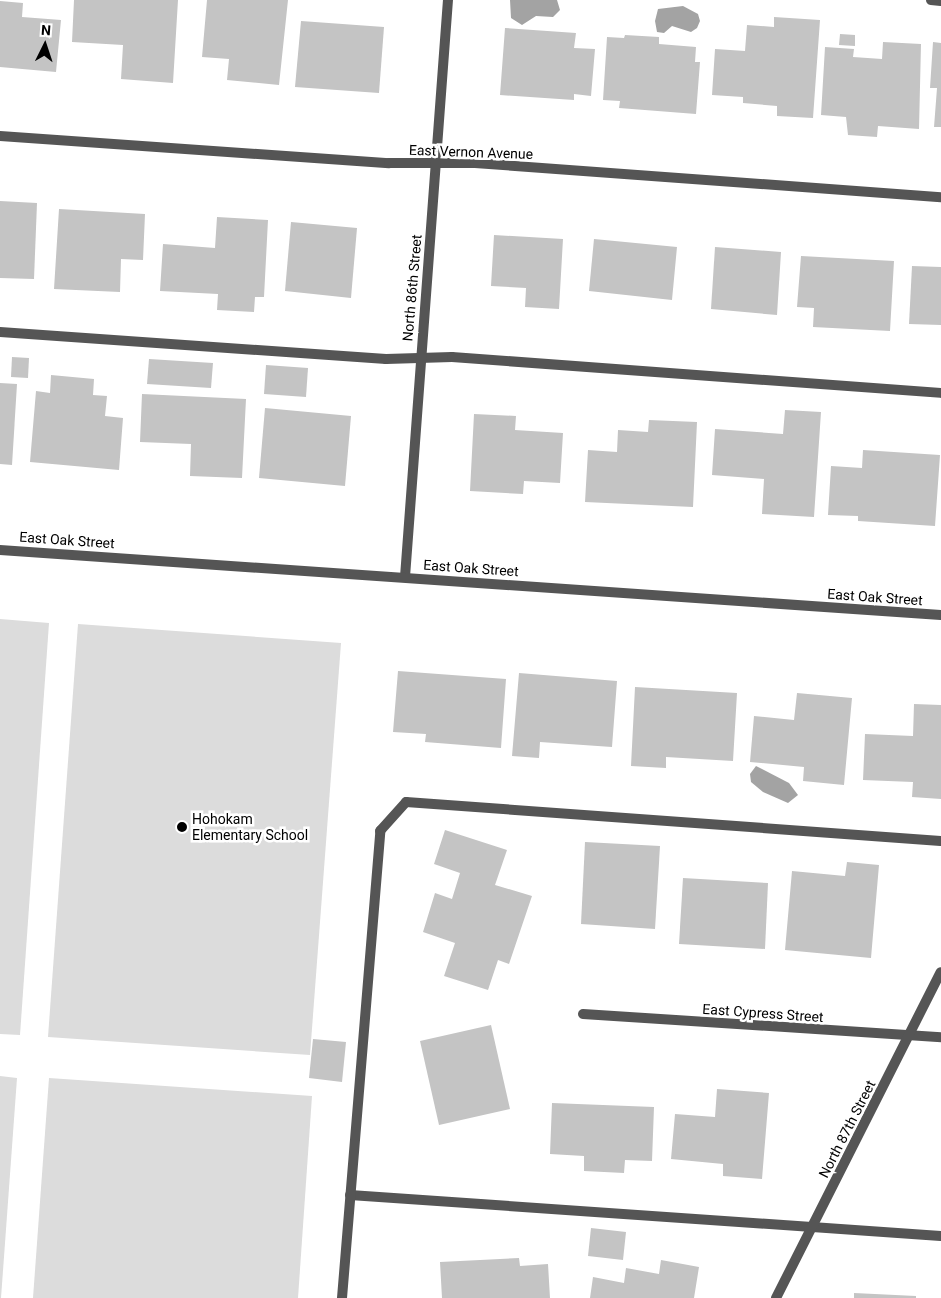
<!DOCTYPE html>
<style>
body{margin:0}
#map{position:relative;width:941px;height:1298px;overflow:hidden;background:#fff;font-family:Roboto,sans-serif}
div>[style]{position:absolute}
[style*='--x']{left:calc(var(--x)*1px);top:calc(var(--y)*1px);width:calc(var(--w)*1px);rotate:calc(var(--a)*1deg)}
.green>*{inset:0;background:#dcdcdc}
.water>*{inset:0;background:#a3a3a3}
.building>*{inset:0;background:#c4c4c4}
.service>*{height:10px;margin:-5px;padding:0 5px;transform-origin:5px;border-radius:5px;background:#555}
.minor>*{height:10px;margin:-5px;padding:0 5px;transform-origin:5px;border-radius:5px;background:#555}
.tertiary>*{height:10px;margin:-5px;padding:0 5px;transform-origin:5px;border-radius:5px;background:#555}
.dots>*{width:14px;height:14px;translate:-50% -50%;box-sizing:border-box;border:2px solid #fff;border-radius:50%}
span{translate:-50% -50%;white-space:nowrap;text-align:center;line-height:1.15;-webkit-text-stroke:5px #fff;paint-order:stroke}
.street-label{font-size:14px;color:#000}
.poi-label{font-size:14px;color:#000}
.left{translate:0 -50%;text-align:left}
.north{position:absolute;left:20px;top:20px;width:50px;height:50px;-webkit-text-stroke:4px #fff;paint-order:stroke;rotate:4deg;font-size:14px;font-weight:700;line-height:20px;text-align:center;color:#000}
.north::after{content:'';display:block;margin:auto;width:18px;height:22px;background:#000;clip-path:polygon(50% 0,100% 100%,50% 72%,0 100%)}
</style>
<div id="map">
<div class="green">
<i style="clip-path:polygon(0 619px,49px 623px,20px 1035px,0 1034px)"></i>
<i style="clip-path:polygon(78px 624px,341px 643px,310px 1055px,48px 1037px)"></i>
<i style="clip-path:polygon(0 1076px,17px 1078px,1px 1298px,0 1298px)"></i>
<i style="clip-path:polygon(49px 1078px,312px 1096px,298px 1298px,33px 1298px)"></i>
</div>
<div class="water">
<i style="clip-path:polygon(510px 0,557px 0,560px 10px,553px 17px,536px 16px,522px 25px,511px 18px)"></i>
<i style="clip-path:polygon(683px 6px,698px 14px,700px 21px,697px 28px,691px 32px,672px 26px,664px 33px,657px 32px,655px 21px,658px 9px)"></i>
<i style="clip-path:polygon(756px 766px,789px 783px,798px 795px,788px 803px,763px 792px,751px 782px,750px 774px)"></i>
</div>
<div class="building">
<i style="clip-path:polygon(74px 0,178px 0,173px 83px,121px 79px,123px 45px,72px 42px)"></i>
<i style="clip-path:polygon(207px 0,288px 0,279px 85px,227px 80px,229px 59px,202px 57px)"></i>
<i style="clip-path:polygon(0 1px,23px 3px,22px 17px,61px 20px,56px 72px,0 67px)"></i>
<i style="clip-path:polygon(774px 17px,820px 20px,813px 118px,777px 116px,777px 106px,743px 103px,743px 97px,712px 95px,715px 49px,745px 51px,747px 25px,774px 27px)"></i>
<i style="clip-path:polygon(301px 21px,384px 27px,379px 93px,295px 87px)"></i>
<i style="clip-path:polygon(505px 28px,576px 33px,574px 48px,595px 49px,591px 96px,574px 94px,574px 100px,500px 95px)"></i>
<i style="clip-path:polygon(840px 34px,855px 35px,855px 46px,839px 45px)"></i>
<i style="clip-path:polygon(625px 35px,659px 37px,659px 44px,696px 47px,695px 62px,700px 62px,696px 114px,619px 108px,620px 101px,603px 100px,607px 37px,624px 38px)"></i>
<i style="clip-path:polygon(883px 42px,921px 44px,919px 129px,878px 126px,877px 137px,848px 135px,846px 117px,821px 115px,825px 47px,854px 49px,853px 57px,882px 59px)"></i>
<i style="clip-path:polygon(933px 42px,941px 43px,941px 127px,934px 127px,937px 88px,930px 88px)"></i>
<i style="clip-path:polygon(0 201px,37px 203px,34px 279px,0 278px)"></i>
<i style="clip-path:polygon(59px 209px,145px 214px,143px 260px,121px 259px,120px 292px,54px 289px)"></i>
<i style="clip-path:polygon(217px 217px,268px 220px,264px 297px,255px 297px,254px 312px,217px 310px,218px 294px,160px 291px,163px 244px,215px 248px)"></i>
<i style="clip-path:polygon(291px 222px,357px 228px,351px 298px,285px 291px)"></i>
<i style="clip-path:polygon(494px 235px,563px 239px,559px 309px,525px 307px,526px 288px,491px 286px)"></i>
<i style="clip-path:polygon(594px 239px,677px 247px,672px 300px,589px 291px)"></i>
<i style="clip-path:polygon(715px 247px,781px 252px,777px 315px,711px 309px)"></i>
<i style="clip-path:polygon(801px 256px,894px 261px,890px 331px,813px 327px,814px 308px,797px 307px)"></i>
<i style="clip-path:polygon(912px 266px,941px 267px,941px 325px,909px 324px)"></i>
<i style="clip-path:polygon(12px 357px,29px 358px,28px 378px,11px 377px)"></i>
<i style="clip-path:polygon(149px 359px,213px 363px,211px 388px,147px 384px)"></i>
<i style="clip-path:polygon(266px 365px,308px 368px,306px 397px,264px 394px)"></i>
<i style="clip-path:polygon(51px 375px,94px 379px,93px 395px,107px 396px,105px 416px,123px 418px,119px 470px,30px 462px,36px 391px,50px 393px)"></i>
<i style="clip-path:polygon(0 383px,17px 384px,12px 465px,0 464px)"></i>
<i style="clip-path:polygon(142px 394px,246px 399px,242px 478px,190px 476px,191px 444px,140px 442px)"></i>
<i style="clip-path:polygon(265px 408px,351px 416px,345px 486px,259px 478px)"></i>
<i style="clip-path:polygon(785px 410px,821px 412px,814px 517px,762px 514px,764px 479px,712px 475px,715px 429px,783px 434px)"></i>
<i style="clip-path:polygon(474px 414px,516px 416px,515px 430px,563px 433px,560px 483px,524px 481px,523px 494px,470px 491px)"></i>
<i style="clip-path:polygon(649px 420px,697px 422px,693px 507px,585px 502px,588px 450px,617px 452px,618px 430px,648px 432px)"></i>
<i style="clip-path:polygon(863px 450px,940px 455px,935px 526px,858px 521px,858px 516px,828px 515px,831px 466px,862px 468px)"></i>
<i style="clip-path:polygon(398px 671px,506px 679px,501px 748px,425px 742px,426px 734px,393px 732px)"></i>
<i style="clip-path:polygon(519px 673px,617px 681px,612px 747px,540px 742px,539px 758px,512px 756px)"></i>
<i style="clip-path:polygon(635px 687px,737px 693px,733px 761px,666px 757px,666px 768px,631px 766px)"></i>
<i style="clip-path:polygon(797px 693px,852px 698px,844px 785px,803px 781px,804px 767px,750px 762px,754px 716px,794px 720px)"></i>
<i style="clip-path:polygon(914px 704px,941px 705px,941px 799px,912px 797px,913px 782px,863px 780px,865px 734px,913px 736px)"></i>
<i style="clip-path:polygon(445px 830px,507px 850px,495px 885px,532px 896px,509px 964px,498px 960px,488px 990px,444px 976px,455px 943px,423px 932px,435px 893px,452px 899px,460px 873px,434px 864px)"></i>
<i style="clip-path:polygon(585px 842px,660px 846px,655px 929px,581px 924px)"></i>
<i style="clip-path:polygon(847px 862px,879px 865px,871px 958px,785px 950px,792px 871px,845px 876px)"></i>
<i style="clip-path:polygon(683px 878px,768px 883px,765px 949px,679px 944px)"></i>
<i style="clip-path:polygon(491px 1025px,510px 1109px,439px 1125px,420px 1041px)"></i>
<i style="clip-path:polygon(313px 1039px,346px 1042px,342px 1082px,309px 1078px)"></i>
<i style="clip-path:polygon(717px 1089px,769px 1093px,762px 1179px,723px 1176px,723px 1164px,671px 1159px,675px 1114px,715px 1117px)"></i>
<i style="clip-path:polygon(552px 1103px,654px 1107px,652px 1161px,625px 1160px,624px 1173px,584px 1171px,584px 1156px,550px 1154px)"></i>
<i style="clip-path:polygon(591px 1228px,626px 1232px,623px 1260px,588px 1256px)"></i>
<i style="clip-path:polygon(519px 1258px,520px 1266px,548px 1264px,550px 1298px,442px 1298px,440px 1262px)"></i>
<i style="clip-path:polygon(661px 1260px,699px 1267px,694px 1298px,590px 1298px,593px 1277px,624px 1283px,626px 1268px,659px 1274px)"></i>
<i style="clip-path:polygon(854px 1293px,916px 1296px,916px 1298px,854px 1298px)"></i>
</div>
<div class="service">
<i style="--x:931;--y:0;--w:10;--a:6"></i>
<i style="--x:0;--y:332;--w:387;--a:4"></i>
<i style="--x:386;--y:359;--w:66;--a:-1.7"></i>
<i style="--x:452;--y:357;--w:490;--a:4.2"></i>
<i style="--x:350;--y:1195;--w:592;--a:3.97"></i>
<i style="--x:342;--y:1298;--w:469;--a:-85.3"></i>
<i style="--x:380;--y:831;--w:39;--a:-48"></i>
<i style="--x:406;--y:802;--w:536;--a:4.17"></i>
</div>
<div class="minor">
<i style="--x:0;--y:136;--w:390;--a:4"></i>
<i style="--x:389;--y:163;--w:86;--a:0"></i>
<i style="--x:475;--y:163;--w:467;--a:4.2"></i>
<i style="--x:405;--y:577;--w:579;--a:-85.74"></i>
<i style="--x:583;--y:1014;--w:359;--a:3.7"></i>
<i style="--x:776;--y:1298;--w:365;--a:-63.2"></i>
</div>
<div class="tertiary">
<i style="--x:0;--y:550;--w:943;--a:3.95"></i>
</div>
<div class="dots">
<i style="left:182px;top:827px;background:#000"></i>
</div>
<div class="street-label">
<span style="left:471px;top:152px;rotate:2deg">East Vernon Avenue</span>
<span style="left:412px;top:288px;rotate:-85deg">North 86th Street</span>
<span style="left:67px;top:540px;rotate:4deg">East Oak Street</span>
<span style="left:471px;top:568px;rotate:4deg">East Oak Street</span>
<span style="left:875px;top:597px;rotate:4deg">East Oak Street</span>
<span style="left:763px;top:1013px;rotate:4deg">East Cypress Street</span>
<span style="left:847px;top:1129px;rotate:-63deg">North 87th Street</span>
</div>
<div class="poi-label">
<span class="left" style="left:192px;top:827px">Hohokam<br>Elementary School</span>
</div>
<div class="north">N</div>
</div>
